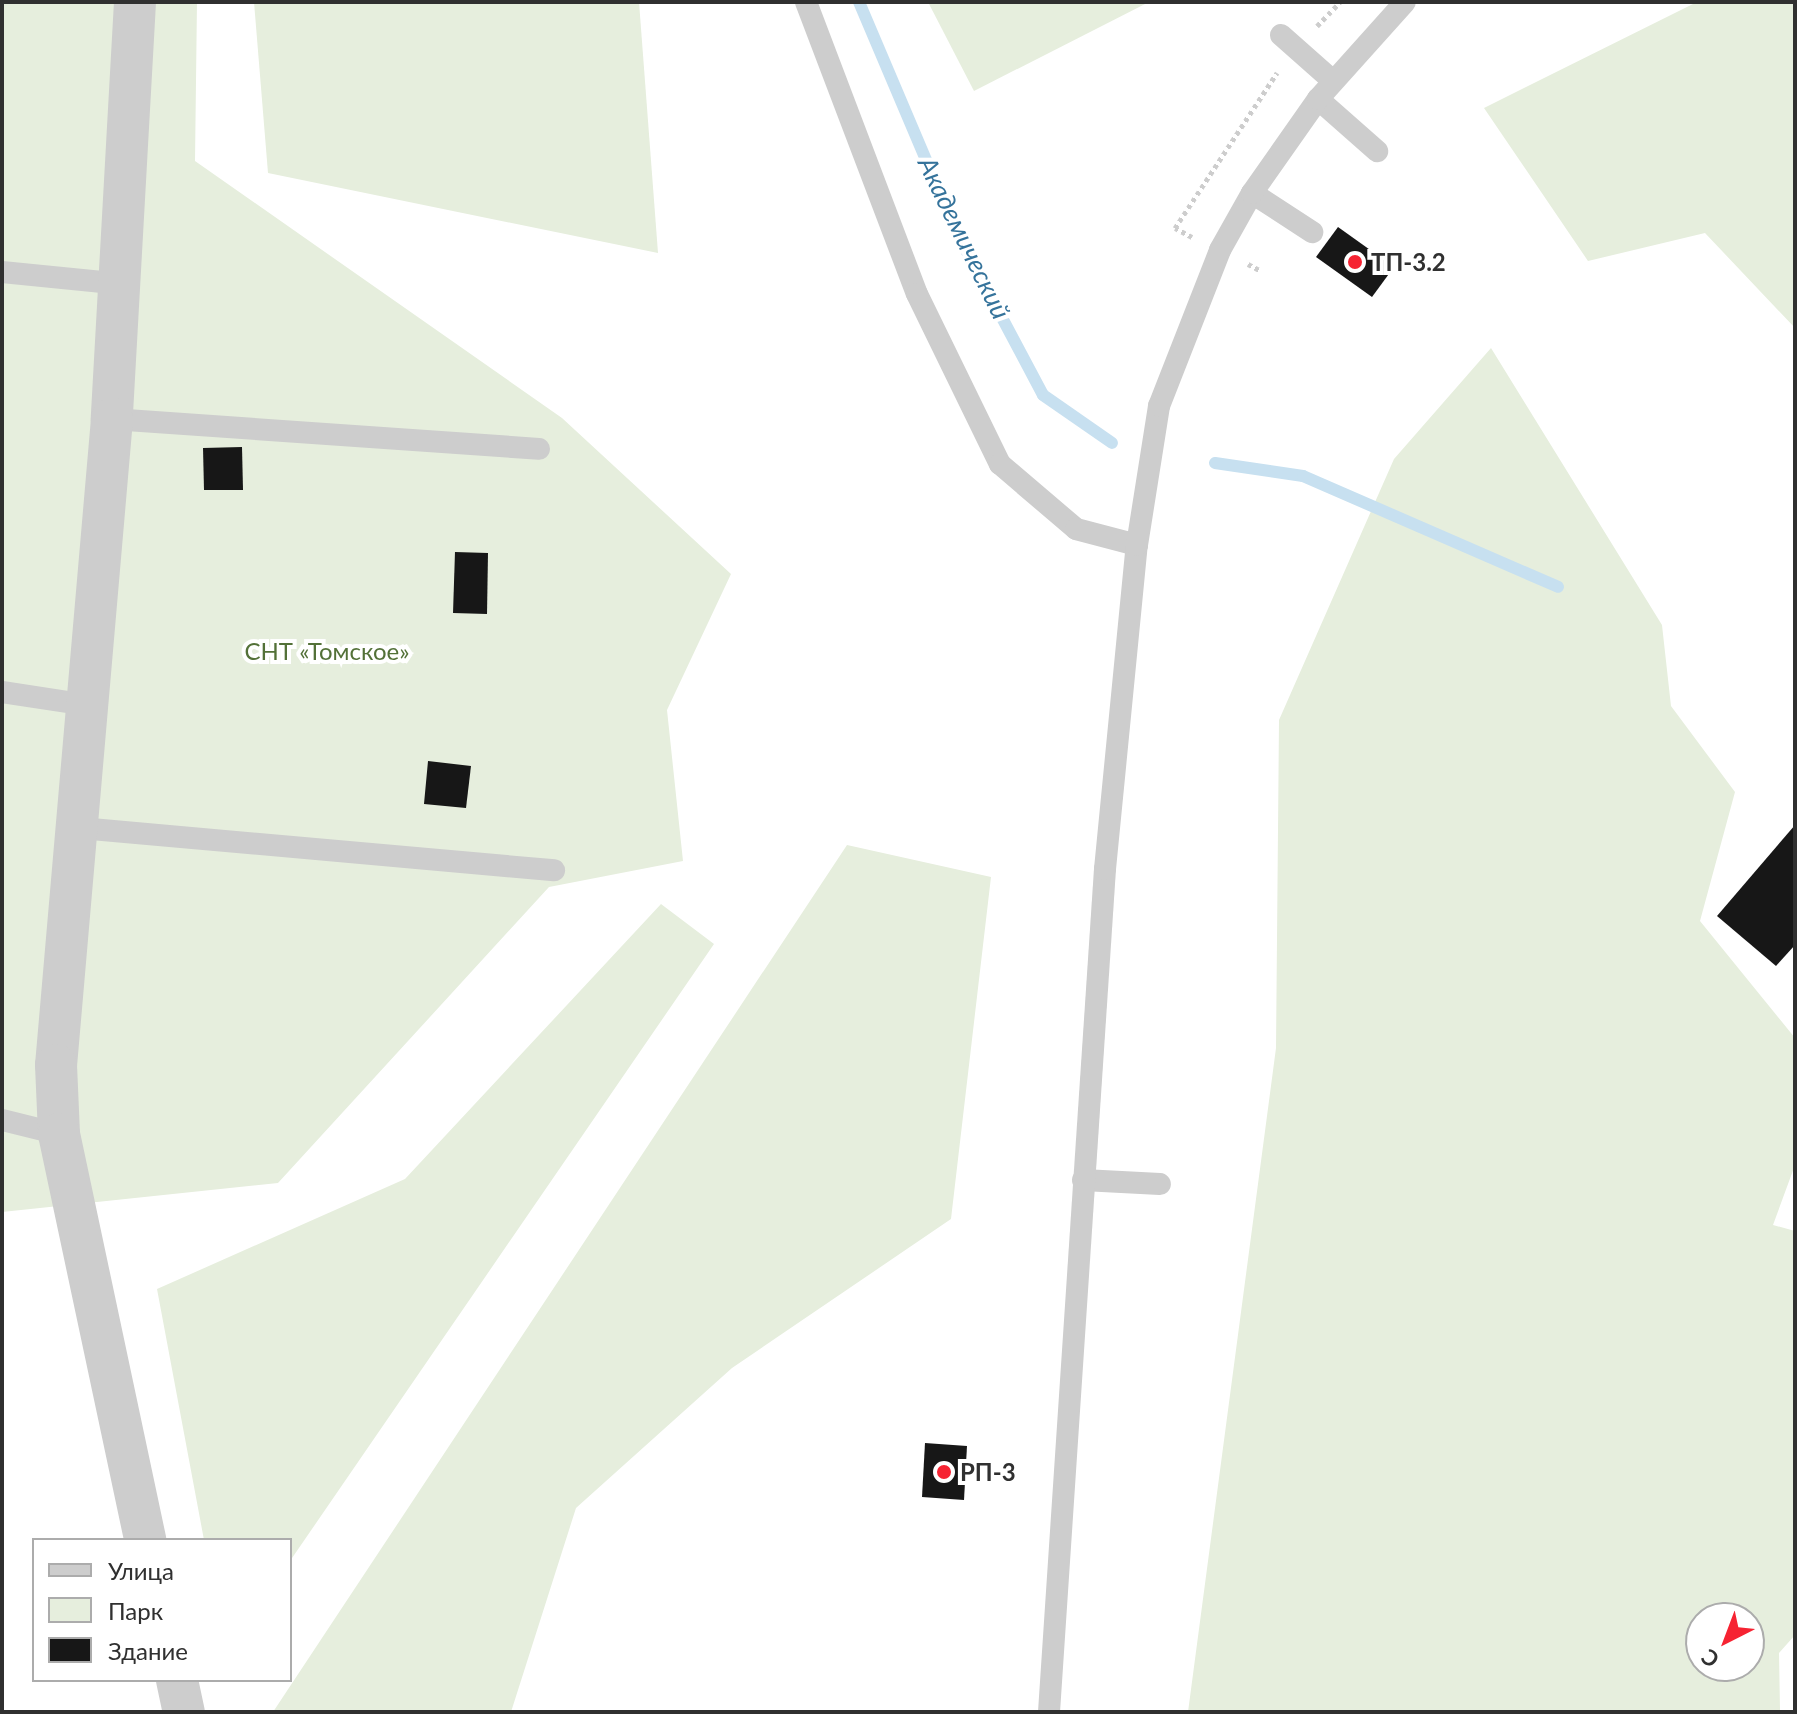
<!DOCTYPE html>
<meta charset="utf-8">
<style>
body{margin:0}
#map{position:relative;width:1797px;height:1714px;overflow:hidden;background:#fff;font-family:Lato,sans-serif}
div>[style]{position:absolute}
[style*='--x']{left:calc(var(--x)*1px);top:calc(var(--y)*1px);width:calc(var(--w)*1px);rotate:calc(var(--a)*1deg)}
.green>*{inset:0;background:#e6eedd}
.stream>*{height:12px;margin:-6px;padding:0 6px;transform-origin:6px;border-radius:6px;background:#c7e0f0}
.building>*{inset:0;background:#171717}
.path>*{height:5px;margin-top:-2.5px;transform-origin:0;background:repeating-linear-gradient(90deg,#cdcdcd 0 4px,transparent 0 8px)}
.lane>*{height:22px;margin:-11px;padding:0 11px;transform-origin:11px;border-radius:11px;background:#cdcdcd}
.street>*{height:42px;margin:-21px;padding:0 21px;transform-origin:21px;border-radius:21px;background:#cdcdcd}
.dots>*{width:22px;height:22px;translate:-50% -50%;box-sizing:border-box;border:4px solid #fff;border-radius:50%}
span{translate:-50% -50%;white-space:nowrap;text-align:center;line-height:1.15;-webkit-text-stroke:8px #fff;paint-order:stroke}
.poi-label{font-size:24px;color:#303030;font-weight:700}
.left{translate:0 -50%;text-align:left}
.park-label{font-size:24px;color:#537138}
.water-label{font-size:26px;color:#35739b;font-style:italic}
.frame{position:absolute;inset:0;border:4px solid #303030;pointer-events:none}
.legend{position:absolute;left:32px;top:1538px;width:260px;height:144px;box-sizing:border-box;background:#fff;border:2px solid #acacac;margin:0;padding:10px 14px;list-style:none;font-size:24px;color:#303030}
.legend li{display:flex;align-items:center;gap:16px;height:40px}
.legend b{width:40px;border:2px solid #acacac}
.north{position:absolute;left:1685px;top:1602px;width:80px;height:80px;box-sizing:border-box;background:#fff;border:2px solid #acacac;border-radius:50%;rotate:222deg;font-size:22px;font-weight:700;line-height:32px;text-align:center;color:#303030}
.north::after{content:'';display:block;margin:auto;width:28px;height:36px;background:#f62332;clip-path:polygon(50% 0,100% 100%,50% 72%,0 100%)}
</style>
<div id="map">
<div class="green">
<i style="clip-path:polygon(2px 2px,197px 2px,195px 161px,562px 418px,731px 574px,667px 710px,683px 861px,549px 887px,278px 1183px,2px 1212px)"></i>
<i style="clip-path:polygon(254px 2px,639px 2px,658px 253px,268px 173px)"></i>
<i style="clip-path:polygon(928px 2px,1149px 2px,974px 91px)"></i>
<i style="clip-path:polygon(1697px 2px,1795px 2px,1795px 328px,1705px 233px,1588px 261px,1484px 108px)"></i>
<i style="clip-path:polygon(evenodd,1491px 348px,1662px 625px,1671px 706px,1735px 792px,1700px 921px,1795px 1038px,1795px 1165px,1773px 1225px,1795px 1231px,1795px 1635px,1779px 1653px,1780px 1710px,1188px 1712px,1276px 1048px,1279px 720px,1394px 459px,1491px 348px,1749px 1618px,1749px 1666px,1701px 1666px,1701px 1618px,1749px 1618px)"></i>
<i style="clip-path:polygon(847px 845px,991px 877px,951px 1219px,732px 1368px,576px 1508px,511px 1712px,273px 1712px)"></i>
<i style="clip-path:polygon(661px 904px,714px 944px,290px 1561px,290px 1540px,204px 1540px,157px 1289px,405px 1179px)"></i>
</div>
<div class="stream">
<i style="--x:859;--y:2;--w:253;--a:67"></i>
<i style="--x:958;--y:235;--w:181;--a:62"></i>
<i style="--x:1043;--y:395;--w:84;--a:34.8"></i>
<i style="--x:1215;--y:463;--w:89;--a:8.4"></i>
<i style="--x:1303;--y:476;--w:278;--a:23.5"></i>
</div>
<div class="building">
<i style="clip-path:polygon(1338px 227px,1394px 267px,1372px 297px,1316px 257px)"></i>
<i style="clip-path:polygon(242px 447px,243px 490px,204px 490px,203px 448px)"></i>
<i style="clip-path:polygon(455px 552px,488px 553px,487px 614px,453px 613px)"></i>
<i style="clip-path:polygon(428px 761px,471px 766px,466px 808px,424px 804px)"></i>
<i style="clip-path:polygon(1795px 825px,1795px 945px,1776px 966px,1717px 916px)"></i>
<i style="clip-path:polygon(925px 1443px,967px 1446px,964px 1500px,922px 1497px)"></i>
</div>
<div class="path">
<i style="--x:1317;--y:26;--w:33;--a:-46"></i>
<i style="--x:1192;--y:237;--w:19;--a:-152"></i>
<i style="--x:1175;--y:228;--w:186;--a:-56.7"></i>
<i style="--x:1248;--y:264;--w:15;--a:28"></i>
</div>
<div class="lane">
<i style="--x:806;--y:2;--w:312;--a:69.2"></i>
<i style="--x:917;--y:294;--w:189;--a:64"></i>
<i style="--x:1000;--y:464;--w:100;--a:40.5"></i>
<i style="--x:1076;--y:529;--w:63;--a:14.7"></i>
<i style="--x:1281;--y:35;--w:69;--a:41.5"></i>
<i style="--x:1318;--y:99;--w:79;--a:41.4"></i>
<i style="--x:1252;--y:193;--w:72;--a:33"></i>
<i style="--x:2;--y:272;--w:121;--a:5.7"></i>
<i style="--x:112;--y:419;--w:428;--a:4"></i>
<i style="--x:2;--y:692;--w:87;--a:8.6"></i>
<i style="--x:80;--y:828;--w:476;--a:5.1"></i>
<i style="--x:2;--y:1120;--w:59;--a:13.8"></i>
<i style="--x:1083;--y:1180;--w:77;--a:3"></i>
<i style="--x:1049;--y:1712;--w:845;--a:-86.2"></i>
<i style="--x:1105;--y:869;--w:326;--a:-84.4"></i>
<i style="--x:1137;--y:545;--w:141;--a:-81"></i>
<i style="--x:1159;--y:406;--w:168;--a:-68.6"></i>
<i style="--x:1220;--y:250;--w:65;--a:-60.7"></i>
<i style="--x:1252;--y:193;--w:115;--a:-54.9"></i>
<i style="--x:1318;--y:99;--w:130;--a:-48.1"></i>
</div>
<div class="street">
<i style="--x:135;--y:2;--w:418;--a:93.2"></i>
<i style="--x:112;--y:419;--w:648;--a:94.95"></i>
<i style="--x:56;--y:1065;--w:69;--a:87.5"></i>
<i style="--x:59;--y:1134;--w:415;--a:78"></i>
<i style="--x:177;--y:1680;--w:33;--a:78"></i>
</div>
<div class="dots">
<i style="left:1355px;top:262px;background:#f62332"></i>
<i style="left:944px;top:1472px;background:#f62332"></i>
</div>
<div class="poi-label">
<span class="left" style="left:1371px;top:262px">ТП-3.2</span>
<span class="left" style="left:960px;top:1472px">РП-3</span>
</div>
<div class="park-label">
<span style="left:327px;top:651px">СНТ «Томское»</span>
</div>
<div class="water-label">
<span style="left:964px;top:238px;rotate:64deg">Академический</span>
</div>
<div class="frame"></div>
<ul class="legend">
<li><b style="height:10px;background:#cdcdcd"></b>Улица</li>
<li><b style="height:22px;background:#e6eedd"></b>Парк</li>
<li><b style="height:22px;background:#171717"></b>Здание</li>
</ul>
<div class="north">С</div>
</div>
